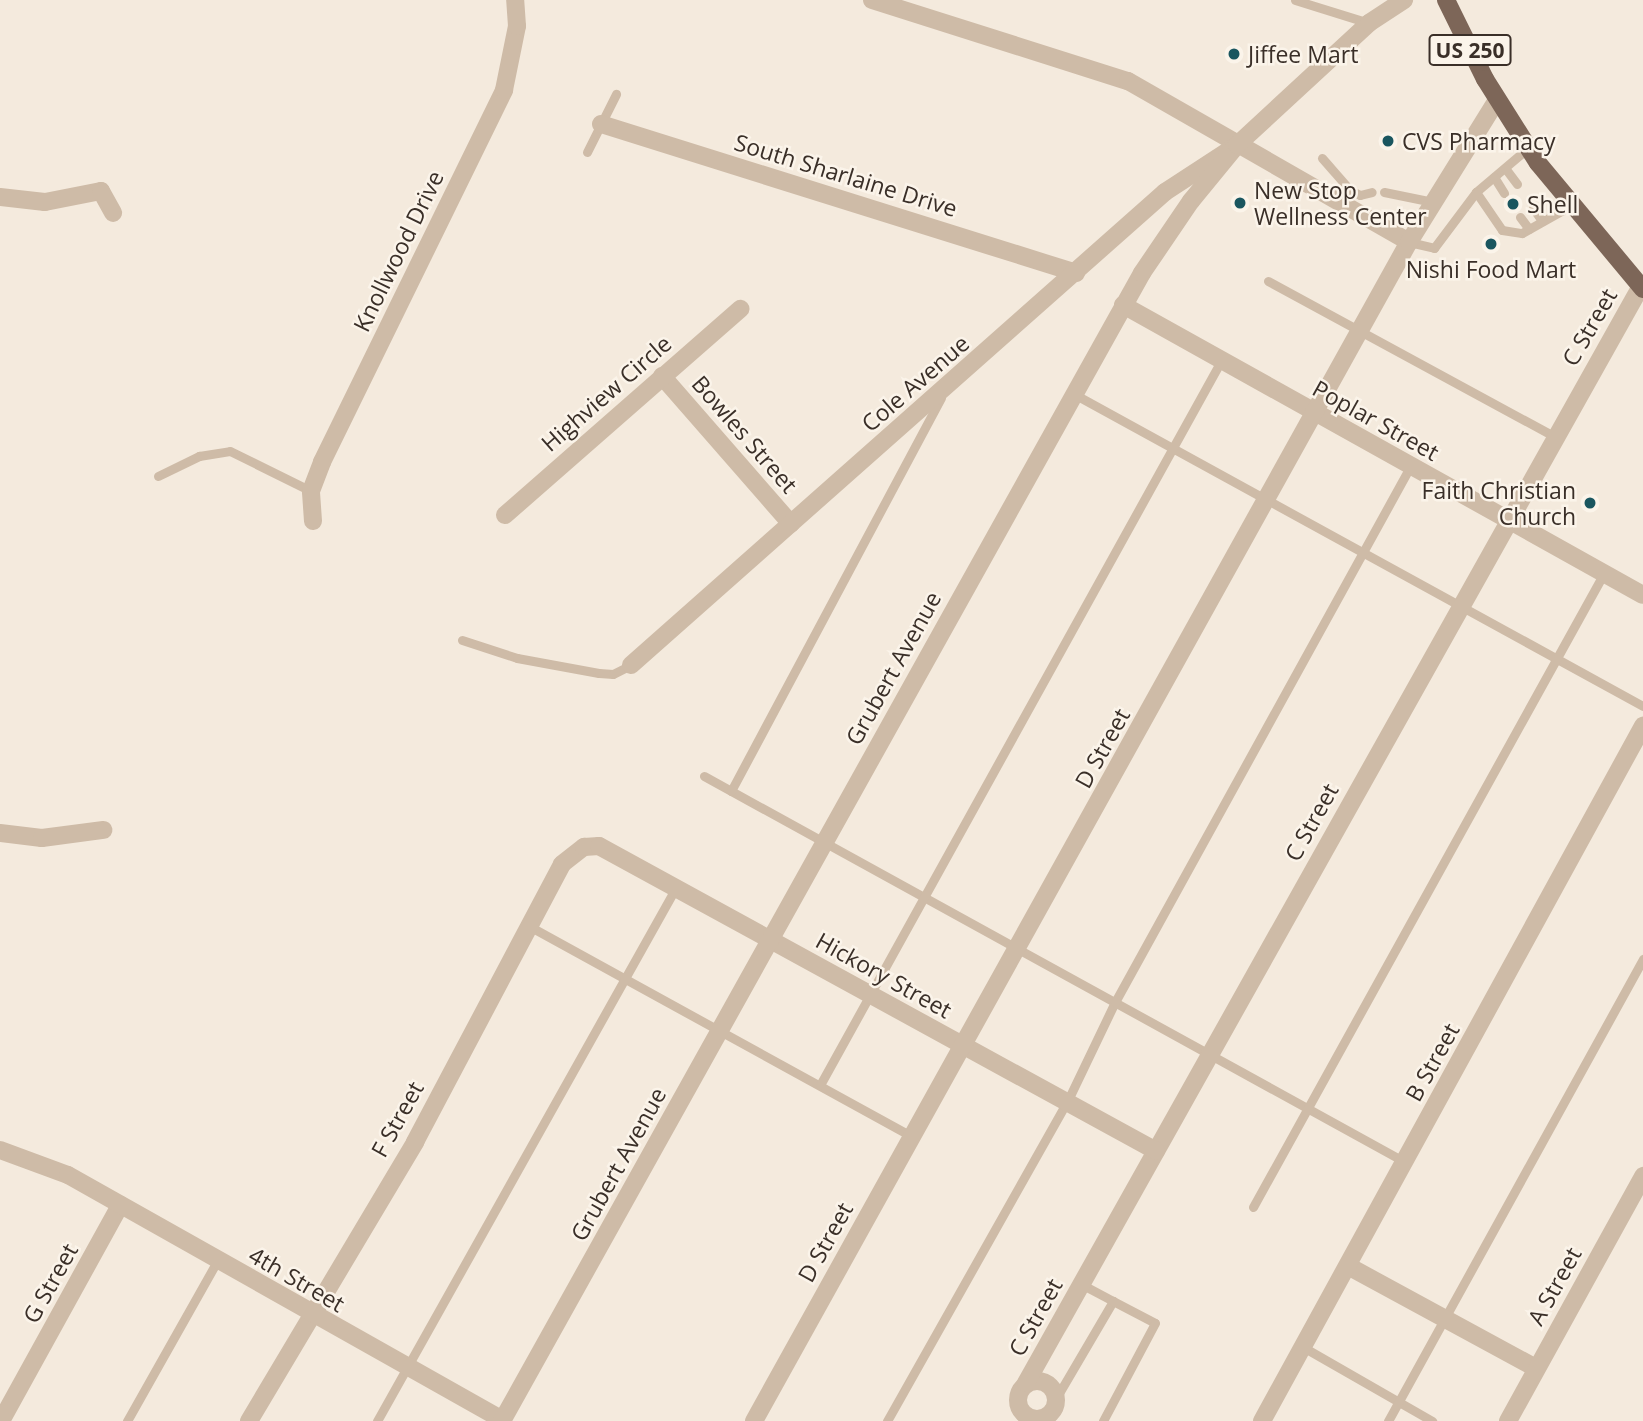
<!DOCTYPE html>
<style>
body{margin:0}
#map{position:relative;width:1643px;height:1421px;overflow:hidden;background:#f4eadd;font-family:"Open Sans",sans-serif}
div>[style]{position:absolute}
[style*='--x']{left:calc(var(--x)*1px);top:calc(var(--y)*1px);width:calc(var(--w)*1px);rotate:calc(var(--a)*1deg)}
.service>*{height:9px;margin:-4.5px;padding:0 4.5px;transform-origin:4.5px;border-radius:4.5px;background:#cebba7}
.minor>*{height:18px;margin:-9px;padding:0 9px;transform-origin:9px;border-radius:9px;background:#cebba7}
.minor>.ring{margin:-9px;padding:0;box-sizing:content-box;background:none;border:18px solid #cebba7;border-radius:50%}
.tertiary>*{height:18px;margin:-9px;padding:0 9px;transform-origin:9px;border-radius:9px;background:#cebba7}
.primary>*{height:18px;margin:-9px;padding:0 9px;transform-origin:9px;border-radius:9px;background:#7d6658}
.dots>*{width:19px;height:19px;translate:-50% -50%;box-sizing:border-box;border:4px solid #fbf4ea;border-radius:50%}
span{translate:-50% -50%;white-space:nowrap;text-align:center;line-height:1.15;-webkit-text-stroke:5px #fbf4ea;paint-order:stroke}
.shield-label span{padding:2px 5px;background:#fbf4ea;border:2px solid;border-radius:5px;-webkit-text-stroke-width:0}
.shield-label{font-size:21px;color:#3a2f28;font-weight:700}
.poi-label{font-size:23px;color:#3a2f28}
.left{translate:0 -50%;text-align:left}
.right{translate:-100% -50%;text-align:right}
.street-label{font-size:23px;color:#3a2f28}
</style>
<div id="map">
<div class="service">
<i style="--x:1295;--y:0;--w:77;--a:17.3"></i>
<i style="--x:1528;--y:148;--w:68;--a:139.8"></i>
<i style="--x:1476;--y:192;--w:46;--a:55.6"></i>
<i style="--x:1502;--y:230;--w:20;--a:9"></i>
<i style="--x:1522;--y:233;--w:55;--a:-29.4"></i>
<i style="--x:587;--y:152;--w:65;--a:-63.4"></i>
<i style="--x:1322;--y:158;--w:43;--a:48.8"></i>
<i style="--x:1350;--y:190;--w:11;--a:27"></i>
<i style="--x:1360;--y:195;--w:12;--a:-14"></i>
<i style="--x:1505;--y:168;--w:20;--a:53"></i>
<i style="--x:1494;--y:177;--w:19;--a:58"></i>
<i style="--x:1384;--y:192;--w:50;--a:11.5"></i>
<i style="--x:1533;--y:208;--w:16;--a:55"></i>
<i style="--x:1520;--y:217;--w:15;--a:53"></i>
<i style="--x:1409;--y:242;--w:26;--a:13"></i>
<i style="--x:1434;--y:248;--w:70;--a:-53.1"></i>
<i style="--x:1268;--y:281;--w:325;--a:28.5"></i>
<i style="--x:1074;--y:394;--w:649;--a:28.74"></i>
<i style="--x:158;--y:476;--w:46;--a:-26"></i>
<i style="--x:199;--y:456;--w:31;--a:-9"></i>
<i style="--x:230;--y:451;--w:90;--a:26.3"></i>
<i style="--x:462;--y:640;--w:58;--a:18.1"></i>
<i style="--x:517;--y:658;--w:83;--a:10.4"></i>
<i style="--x:599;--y:673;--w:14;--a:4"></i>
<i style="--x:613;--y:674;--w:20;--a:-27"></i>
<i style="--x:704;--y:776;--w:800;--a:28.84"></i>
<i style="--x:731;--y:791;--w:446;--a:-61.9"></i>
<i style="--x:529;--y:926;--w:436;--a:28.8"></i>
<i style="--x:820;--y:1085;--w:828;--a:-61.02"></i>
<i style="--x:1253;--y:1207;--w:725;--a:-61.03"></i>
<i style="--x:1081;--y:1284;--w:36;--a:28"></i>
<i style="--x:1303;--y:1347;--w:149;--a:29.8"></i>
<i style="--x:1055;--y:1400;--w:115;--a:-59.6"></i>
<i style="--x:1113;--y:1301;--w:47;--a:27.6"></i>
<i style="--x:1155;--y:1323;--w:111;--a:118"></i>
<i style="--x:1036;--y:1419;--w:3;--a:45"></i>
<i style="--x:127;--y:1421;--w:184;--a:-60.6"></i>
<i style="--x:377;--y:1421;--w:610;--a:-60.74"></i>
<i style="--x:887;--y:1421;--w:369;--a:-60.6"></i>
<i style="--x:1068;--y:1100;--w:109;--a:-64.4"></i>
<i style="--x:1115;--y:1002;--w:611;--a:-61.13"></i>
<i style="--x:1388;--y:1421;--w:528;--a:-61.1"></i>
</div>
<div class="minor">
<i style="--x:872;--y:0;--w:269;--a:17.6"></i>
<i style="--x:1128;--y:81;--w:324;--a:29.8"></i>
<i style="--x:601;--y:124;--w:498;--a:17.4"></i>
<i style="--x:0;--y:197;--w:45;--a:6.3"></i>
<i style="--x:45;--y:202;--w:57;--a:-11.1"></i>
<i style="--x:101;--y:191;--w:25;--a:61"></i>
<i style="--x:1123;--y:305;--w:595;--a:29.15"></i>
<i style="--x:662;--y:376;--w:196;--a:48.9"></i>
<i style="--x:505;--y:515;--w:313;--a:-41.2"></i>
<i style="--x:313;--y:521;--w:30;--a:-94"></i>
<i style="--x:311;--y:491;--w:31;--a:-69"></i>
<i style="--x:322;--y:462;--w:414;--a:-63.9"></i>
<i style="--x:504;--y:90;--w:65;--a:-78.5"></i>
<i style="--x:517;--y:26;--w:26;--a:-94"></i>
<i style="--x:631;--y:665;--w:713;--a:-41.53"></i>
<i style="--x:1165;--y:192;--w:86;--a:-33.1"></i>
<i style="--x:0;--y:833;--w:42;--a:6.8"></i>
<i style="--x:42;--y:838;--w:62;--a:-7.5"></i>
<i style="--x:1348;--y:1266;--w:214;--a:28.5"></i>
<i class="ring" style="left:1018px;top:1381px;width:20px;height:20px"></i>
<i style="--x:1026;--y:1383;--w:1258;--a:-60.72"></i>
<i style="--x:1;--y:1421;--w:247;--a:-61.1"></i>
<i style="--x:249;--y:1421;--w:325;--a:-59.2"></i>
<i style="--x:415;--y:1142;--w:314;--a:-62.1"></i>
<i style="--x:562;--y:864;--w:28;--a:-38"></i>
<i style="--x:584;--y:847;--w:15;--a:-4"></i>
<i style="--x:599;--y:846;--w:635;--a:28.7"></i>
<i style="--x:754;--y:1421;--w:1349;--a:-60.95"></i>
<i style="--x:1409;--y:242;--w:167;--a:-58.2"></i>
<i style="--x:1262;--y:1421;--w:793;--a:-61.27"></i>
<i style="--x:1508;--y:1421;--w:280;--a:-61.1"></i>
</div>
<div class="tertiary">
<i style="--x:0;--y:1150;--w:72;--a:20.2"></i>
<i style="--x:68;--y:1175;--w:498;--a:29.4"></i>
<i style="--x:502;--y:1421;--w:1314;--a:-60.86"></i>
<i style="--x:1142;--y:273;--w:87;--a:-55.8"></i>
<i style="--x:1191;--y:201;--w:72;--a:-50.6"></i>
<i style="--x:1237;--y:145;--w:180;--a:-42.7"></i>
<i style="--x:1369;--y:23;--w:42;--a:-33.3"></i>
</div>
<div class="primary">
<i style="--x:1446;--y:0;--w:88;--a:63.7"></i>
<i style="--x:1485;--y:79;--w:99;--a:57.8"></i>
<i style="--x:1538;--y:163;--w:164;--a:50.2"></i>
</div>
<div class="dots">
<i style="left:1234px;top:54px;background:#1a565f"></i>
<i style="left:1388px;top:141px;background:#1a565f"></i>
<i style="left:1240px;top:203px;background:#1a565f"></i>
<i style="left:1513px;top:204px;background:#1a565f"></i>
<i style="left:1491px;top:244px;background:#1a565f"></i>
<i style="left:1590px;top:503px;background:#1a565f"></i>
</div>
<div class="shield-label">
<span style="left:1470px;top:50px">US 250</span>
</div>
<div class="poi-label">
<span class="left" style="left:1248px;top:54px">Jiffee Mart</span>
<span class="left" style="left:1402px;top:141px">CVS Pharmacy</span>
<span class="left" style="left:1254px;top:203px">New Stop<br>Wellness Center</span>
<span class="left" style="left:1527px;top:204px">Shell</span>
<span style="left:1491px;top:269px">Nishi Food Mart</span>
<span class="right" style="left:1576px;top:503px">Faith Christian<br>Church</span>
</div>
<div class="street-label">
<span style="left:846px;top:175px;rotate:17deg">South Sharlaine Drive</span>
<span style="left:398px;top:251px;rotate:-64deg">Knollwood Drive</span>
<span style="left:1589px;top:327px;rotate:-60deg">C Street</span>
<span style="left:915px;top:383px;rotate:-41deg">Cole Avenue</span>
<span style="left:606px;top:393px;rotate:-41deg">Highview Circle</span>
<span style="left:1376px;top:420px;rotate:29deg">Poplar Street</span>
<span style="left:745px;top:434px;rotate:49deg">Bowles Street</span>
<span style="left:893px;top:668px;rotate:-61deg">Grubert Avenue</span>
<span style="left:1102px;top:748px;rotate:-61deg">D Street</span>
<span style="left:1311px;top:822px;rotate:-61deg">C Street</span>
<span style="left:884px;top:975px;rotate:29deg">Hickory Street</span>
<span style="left:1432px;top:1062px;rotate:-61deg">B Street</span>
<span style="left:397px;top:1119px;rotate:-61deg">F Street</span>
<span style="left:618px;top:1164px;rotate:-61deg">Grubert Avenue</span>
<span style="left:825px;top:1242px;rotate:-61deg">D Street</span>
<span style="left:297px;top:1279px;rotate:30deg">4th Street</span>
<span style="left:50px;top:1283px;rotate:-61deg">G Street</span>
<span style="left:1554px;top:1286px;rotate:-61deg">A Street</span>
<span style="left:1035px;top:1317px;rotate:-61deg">C Street</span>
</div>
</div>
